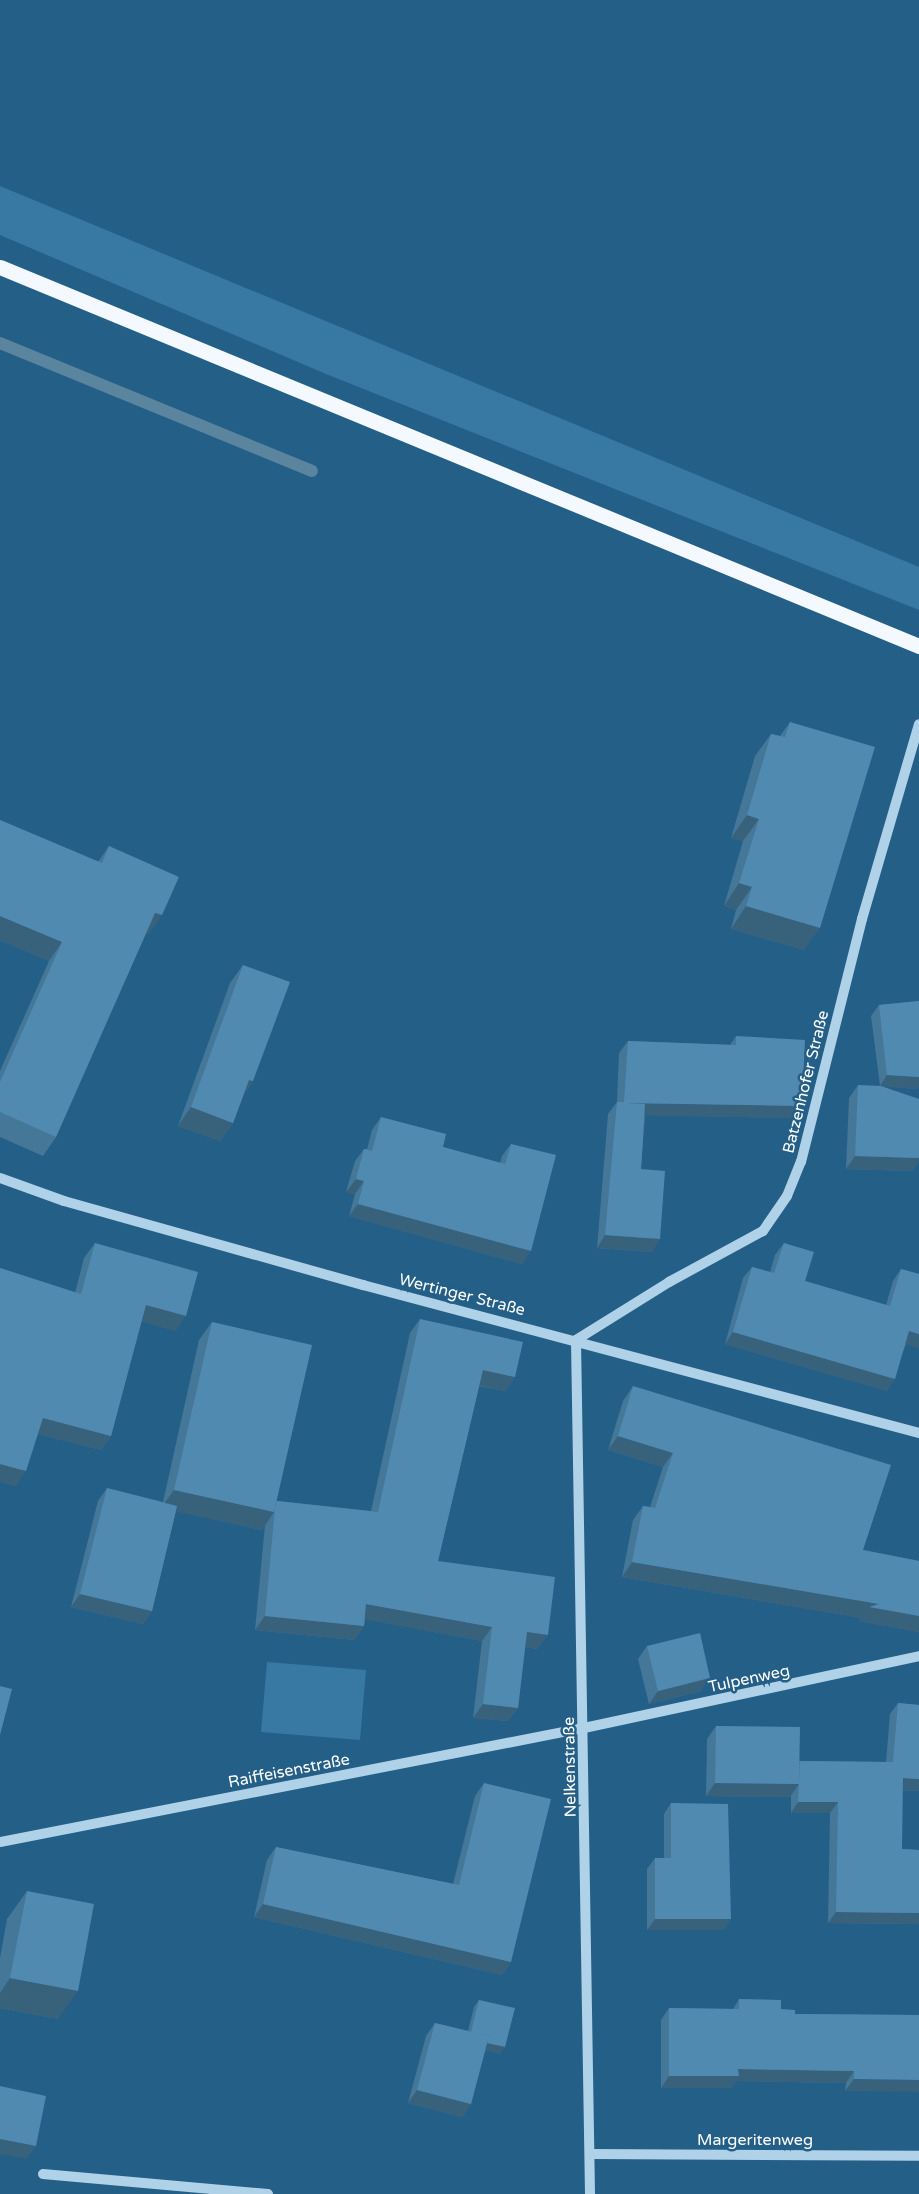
<!DOCTYPE html>
<meta charset="utf-8">
<style>
body{margin:0}
#map{position:relative;width:919px;height:2194px;overflow:hidden;background:#245f88;font-family:"Varela Round",sans-serif}
div>[style]{position:absolute}
[style*='--x']{left:calc(var(--x)*1px);top:calc(var(--y)*1px);width:calc(var(--w)*1px);rotate:calc(var(--a)*1deg)}
.green>*{inset:0;background:#3879a4}
.stream>*{height:12px;margin:-6px;padding:0 6px;transform-origin:6px;border-radius:6px;background:#5b849f}
.minor>*{height:10px;margin:-5px;padding:0 5px;transform-origin:5px;border-radius:5px;background:#b0d2e9}
.major>*{height:15px;margin:-7.5px;padding:0 7.5px;transform-origin:7.5px;border-radius:7.5px;background:#f3f9fe}
.wall>*{inset:0;background:#457798}
.shaded-wall>*{inset:0;background:#38617c}
.building>*{inset:0;background:#508ab1}
span{translate:-50% -50%;white-space:nowrap;text-align:center;line-height:1.15;-webkit-text-stroke:5px #245f88;paint-order:stroke}
.street-label{font-size:16px;color:#fff}
</style>
<div id="map">
<div class="green">
<i style="clip-path:polygon(0 186px,919px 567px,919px 610px,326px 374px,0 235px)"></i>
<i style="clip-path:polygon(267px 1662px,366px 1670px,360px 1740px,261px 1732px)"></i>
</div>
<div class="stream">
<i style="--x:0;--y:343;--w:337;--a:22.3"></i>
</div>
<div class="minor">
<i style="--x:0;--y:1178;--w:68;--a:19.8"></i>
<i style="--x:64;--y:1201;--w:311;--a:15.7"></i>
<i style="--x:363;--y:1285;--w:575;--a:14.91"></i>
<i style="--x:0;--y:1842;--w:595;--a:-11.05"></i>
<i style="--x:584;--y:1728;--w:343;--a:-12.1"></i>
<i style="--x:590;--y:2154;--w:329;--a:0.3"></i>
<i style="--x:43;--y:2174;--w:226;--a:5.1"></i>
<i style="--x:590;--y:2194;--w:854;--a:-90.94"></i>
<i style="--x:576;--y:1340;--w:110;--a:-31.9"></i>
<i style="--x:669;--y:1282;--w:107;--a:-28.5"></i>
<i style="--x:763;--y:1231;--w:42;--a:-55.6"></i>
<i style="--x:787;--y:1196;--w:37;--a:-68"></i>
<i style="--x:801;--y:1162;--w:251;--a:-75.9"></i>
<i style="--x:862;--y:919;--w:203;--a:-73.7"></i>
</div>
<div class="major">
<i style="--x:0;--y:267;--w:994;--a:22.41"></i>
</div>
<div class="wall">
<i style="clip-path:polygon(790px 722px,804px 950px,731px 929px,736px 910px,724px 906px,743px 841px,731px 838px,755px 756px,771px 734px,780px 736px)"></i>
<i style="clip-path:polygon(0 820px,98px 862px,109px 846px,149px 934px,146px 933px,56px 1137px,43px 1156px,0 1137px,0 1071px,49px 961px,0 940px)"></i>
<i style="clip-path:polygon(243px 965px,253px 1081px,243px 1096px,233px 1123px,220px 1141px,178px 1126px,230px 983px)"></i>
<i style="clip-path:polygon(919px 1001px,919px 1086px,917px 1089px,880px 1086px,871px 1016px,879px 1005px)"></i>
<i style="clip-path:polygon(736px 1036px,802px 1106px,794px 1118px,645px 1115px,641px 1169px,652px 1252px,597px 1248px,608px 1114px,617px 1102px,619px 1053px,628px 1041px,730px 1045px)"></i>
<i style="clip-path:polygon(858px 1085px,919px 1099px,919px 1161px,912px 1171px,846px 1169px,849px 1098px)"></i>
<i style="clip-path:polygon(381px 1117px,443px 1147px,500px 1163px,502px 1156px,511px 1144px,522px 1264px,349px 1216px,355px 1194px,346px 1192px,355px 1161px,364px 1149px,367px 1149px,372px 1130px)"></i>
<i style="clip-path:polygon(95px 1243px,176px 1331px,141px 1321px,111px 1436px,101px 1450px,38px 1434px,16px 1486px,0 1482px,0 1268px,75px 1293px,84px 1258px)"></i>
<i style="clip-path:polygon(784px 1243px,805px 1281px,886px 1305px,893px 1281px,901px 1269px,919px 1274px,919px 1348px,906px 1344px,887px 1391px,725px 1344px,743px 1278px,752px 1267px,770px 1272px,775px 1255px)"></i>
<i style="clip-path:polygon(420px 1319px,515px 1377px,505px 1391px,479px 1386px,438px 1561px,538px 1649px,525px 1647px,518px 1708px,508px 1721px,473px 1718px,482px 1641px,365px 1619px,364px 1626px,354px 1640px,255px 1630px,265px 1525px,262px 1530px,176px 1511px,152px 1611px,143px 1624px,71px 1607px,98px 1501px,107px 1488px,163px 1502px,199px 1340px,212px 1322px,277px 1501px,371px 1511px,410px 1333px)"></i>
<i style="clip-path:polygon(633px 1386px,863px 1550px,919px 1561px,919px 1632px,859px 1621px,862px 1618px,622px 1577px,633px 1520px,643px 1506px,650px 1507px,663px 1467px,608px 1450px,623px 1401px)"></i>
<i style="clip-path:polygon(647px 1646px,701px 1691px,649px 1704px,638px 1659px)"></i>
<i style="clip-path:polygon(898px 1703px,919px 1705px,919px 1791px,902px 1790px,902px 1849px,919px 1850px,919px 1924px,828px 1923px,830px 1813px,791px 1813px,791px 1796px,790px 1797px,706px 1796px,707px 1739px,716px 1726px,800px 1761px,886px 1762px,890px 1714px)"></i>
<i style="clip-path:polygon(484px 1783px,511px 1962px,502px 1975px,254px 1917px,267px 1860px,276px 1847px,453px 1884px,475px 1796px)"></i>
<i style="clip-path:polygon(671px 1803px,724px 1930px,647px 1930px,647px 1869px,655px 1858px,664px 1858px,664px 1814px)"></i>
<i style="clip-path:polygon(27px 1891px,58px 2019px,0 2008px,0 1958px,7px 1919px)"></i>
<i style="clip-path:polygon(739px 1999px,781px 2009px,795px 2014px,919px 2015px,845px 2091px,846px 2083px,736px 2081px,731px 2088px,661px 2088px,661px 2020px,669px 2008px,733px 2009px)"></i>
<i style="clip-path:polygon(479px 2000px,500px 2054px,485px 2050px,471px 2104px,462px 2117px,408px 2103px,426px 2036px,435px 2023px,468px 2031px,474px 2007px)"></i>
</div>
<div class="shaded-wall">
<i style="clip-path:polygon(747px 815px,759px 819px,743px 841px,731px 838px)"></i>
<i style="clip-path:polygon(739px 883px,752px 887px,736px 910px,724px 906px)"></i>
<i style="clip-path:polygon(746px 906px,820px 928px,804px 950px,731px 929px)"></i>
<i style="clip-path:polygon(155px 913px,162px 915px,149px 934px,142px 931px)"></i>
<i style="clip-path:polygon(0 916px,62px 942px,49px 961px,0 940px)"></i>
<i style="clip-path:polygon(887px 1075px,919px 1077px,919px 1086px,917px 1089px,880px 1086px)"></i>
<i style="clip-path:polygon(249px 1080px,253px 1081px,240px 1100px)"></i>
<i style="clip-path:polygon(626px 1103px,802px 1106px,794px 1118px,617px 1115px)"></i>
<i style="clip-path:polygon(191px 1107px,233px 1123px,220px 1141px,178px 1126px)"></i>
<i style="clip-path:polygon(855px 1156px,919px 1158px,919px 1161px,912px 1171px,846px 1169px)"></i>
<i style="clip-path:polygon(356px 1179px,364px 1181px,355px 1194px,346px 1192px)"></i>
<i style="clip-path:polygon(358px 1204px,531px 1251px,522px 1264px,349px 1216px)"></i>
<i style="clip-path:polygon(605px 1235px,660px 1239px,652px 1252px,597px 1248px)"></i>
<i style="clip-path:polygon(146px 1305px,186px 1316px,176px 1331px,136px 1320px)"></i>
<i style="clip-path:polygon(909px 1331px,919px 1334px,919px 1348px,901px 1343px)"></i>
<i style="clip-path:polygon(733px 1332px,895px 1379px,887px 1391px,725px 1344px)"></i>
<i style="clip-path:polygon(483px 1370px,515px 1377px,505px 1391px,473px 1384px)"></i>
<i style="clip-path:polygon(43px 1418px,111px 1436px,101px 1450px,32px 1433px)"></i>
<i style="clip-path:polygon(618px 1436px,673px 1453px,663px 1467px,608px 1450px)"></i>
<i style="clip-path:polygon(0 1464px,26px 1471px,16px 1486px,0 1482px)"></i>
<i style="clip-path:polygon(174px 1490px,274px 1512px,262px 1530px,161px 1508px)"></i>
<i style="clip-path:polygon(632px 1562px,879px 1604px,919px 1616px,919px 1632px,859px 1621px,862px 1618px,622px 1577px)"></i>
<i style="clip-path:polygon(80px 1594px,152px 1611px,143px 1624px,71px 1607px)"></i>
<i style="clip-path:polygon(366px 1604px,492px 1627px,482px 1641px,357px 1618px)"></i>
<i style="clip-path:polygon(265px 1616px,364px 1626px,354px 1640px,255px 1630px)"></i>
<i style="clip-path:polygon(527px 1632px,548px 1635px,538px 1649px,517px 1646px)"></i>
<i style="clip-path:polygon(710px 1678px,701px 1691px,649px 1704px,658px 1691px)"></i>
<i style="clip-path:polygon(483px 1704px,518px 1708px,508px 1721px,473px 1718px)"></i>
<i style="clip-path:polygon(903px 1778px,919px 1779px,919px 1791px,895px 1789px)"></i>
<i style="clip-path:polygon(715px 1783px,799px 1784px,790px 1797px,706px 1796px)"></i>
<i style="clip-path:polygon(798px 1802px,838px 1802px,830px 1813px,791px 1813px)"></i>
<i style="clip-path:polygon(263px 1904px,511px 1962px,502px 1975px,254px 1917px)"></i>
<i style="clip-path:polygon(836px 1912px,919px 1913px,919px 1924px,828px 1923px)"></i>
<i style="clip-path:polygon(655px 1919px,731px 1919px,724px 1930px,647px 1930px)"></i>
<i style="clip-path:polygon(10px 1978px,78px 1991px,58px 2019px,0 2008px,0 1993px)"></i>
<i style="clip-path:polygon(470px 2039px,505px 2047px,500px 2054px,465px 2045px)"></i>
<i style="clip-path:polygon(738px 2069px,854px 2071px,846px 2083px,736px 2081px,731px 2088px,661px 2088px,669px 2076px)"></i>
<i style="clip-path:polygon(854px 2079px,919px 2080px,919px 2092px,845px 2091px)"></i>
<i style="clip-path:polygon(417px 2090px,471px 2104px,462px 2117px,408px 2103px)"></i>
<i style="clip-path:polygon(0 2139px,36px 2146px,27px 2159px,0 2154px)"></i>
</div>
<div class="building">
<i style="clip-path:polygon(790px 722px,875px 747px,820px 928px,746px 906px,752px 887px,739px 883px,759px 819px,747px 815px,771px 734px,785px 737px)"></i>
<i style="clip-path:polygon(0 820px,102px 863px,109px 846px,179px 877px,162px 915px,155px 913px,56px 1137px,0 1112px,0 1082px,62px 942px,0 916px)"></i>
<i style="clip-path:polygon(243px 965px,290px 982px,253px 1081px,249px 1080px,233px 1123px,191px 1107px)"></i>
<i style="clip-path:polygon(919px 1001px,919px 1077px,887px 1075px,879px 1005px)"></i>
<i style="clip-path:polygon(736px 1036px,805px 1040px,802px 1106px,626px 1103px,645px 1104px,641px 1169px,665px 1171px,660px 1239px,605px 1235px,617px 1102px,624px 1102px,628px 1041px,736px 1045px)"></i>
<i style="clip-path:polygon(858px 1085px,881px 1086px,919px 1099px,919px 1158px,855px 1156px)"></i>
<i style="clip-path:polygon(381px 1117px,446px 1134px,443px 1147px,505px 1164px,511px 1144px,556px 1155px,531px 1251px,358px 1204px,364px 1181px,356px 1179px,364px 1149px,372px 1151px)"></i>
<i style="clip-path:polygon(95px 1243px,198px 1272px,186px 1316px,146px 1305px,111px 1436px,43px 1418px,26px 1471px,0 1464px,0 1268px,81px 1294px)"></i>
<i style="clip-path:polygon(784px 1243px,814px 1252px,805px 1281px,890px 1306px,901px 1269px,919px 1274px,919px 1334px,909px 1331px,895px 1379px,733px 1332px,752px 1267px,774px 1273px)"></i>
<i style="clip-path:polygon(420px 1319px,523px 1342px,515px 1377px,483px 1370px,438px 1561px,555px 1577px,548px 1635px,527px 1632px,518px 1708px,483px 1704px,492px 1627px,366px 1604px,364px 1626px,265px 1616px,275px 1508px,277px 1501px,378px 1512px)"></i>
<i style="clip-path:polygon(212px 1322px,312px 1345px,274px 1512px,174px 1490px)"></i>
<i style="clip-path:polygon(633px 1386px,891px 1465px,863px 1550px,919px 1561px,919px 1616px,869px 1607px,879px 1604px,632px 1562px,643px 1506px,655px 1508px,673px 1453px,618px 1436px)"></i>
<i style="clip-path:polygon(107px 1488px,177px 1506px,152px 1611px,80px 1594px)"></i>
<i style="clip-path:polygon(700px 1633px,710px 1678px,658px 1691px,647px 1646px)"></i>
<i style="clip-path:polygon(0 1686px,12px 1689px,0 1735px)"></i>
<i style="clip-path:polygon(898px 1703px,919px 1705px,919px 1779px,903px 1778px,902px 1849px,919px 1850px,919px 1913px,836px 1912px,838px 1802px,798px 1802px,800px 1761px,893px 1762px)"></i>
<i style="clip-path:polygon(716px 1726px,800px 1727px,799px 1784px,715px 1783px)"></i>
<i style="clip-path:polygon(484px 1783px,551px 1799px,511px 1962px,263px 1904px,276px 1847px,459px 1885px)"></i>
<i style="clip-path:polygon(671px 1803px,728px 1804px,731px 1919px,655px 1919px,655px 1858px,671px 1858px)"></i>
<i style="clip-path:polygon(27px 1891px,94px 1904px,78px 1991px,10px 1978px)"></i>
<i style="clip-path:polygon(739px 1999px,781px 2000px,781px 2009px,795px 2010px,795px 2014px,919px 2015px,919px 2080px,854px 2079px,854px 2071px,738px 2069px,739px 2076px,669px 2076px,669px 2008px,739px 2009px)"></i>
<i style="clip-path:polygon(479px 2000px,515px 2008px,505px 2047px,487px 2043px,489px 2036px,471px 2032px)"></i>
<i style="clip-path:polygon(435px 2023px,489px 2036px,471px 2104px,417px 2090px)"></i>
<i style="clip-path:polygon(0 2086px,46px 2096px,36px 2146px,0 2139px)"></i>
</div>
<div class="street-label">
<span style="left:806px;top:1082px;rotate:-76deg">Batzenhofer Straße</span>
<span style="left:462px;top:1295px;rotate:14deg">Wertinger Straße</span>
<span style="left:749px;top:1679px;rotate:-12deg">Tulpenweg</span>
<span style="left:570px;top:1767px;rotate:-91deg">Nelkenstraße</span>
<span style="left:289px;top:1771px;rotate:-11deg">Raiffeisenstraße</span>
<span style="left:755px;top:2140px">Margeritenweg</span>
</div>
</div>
